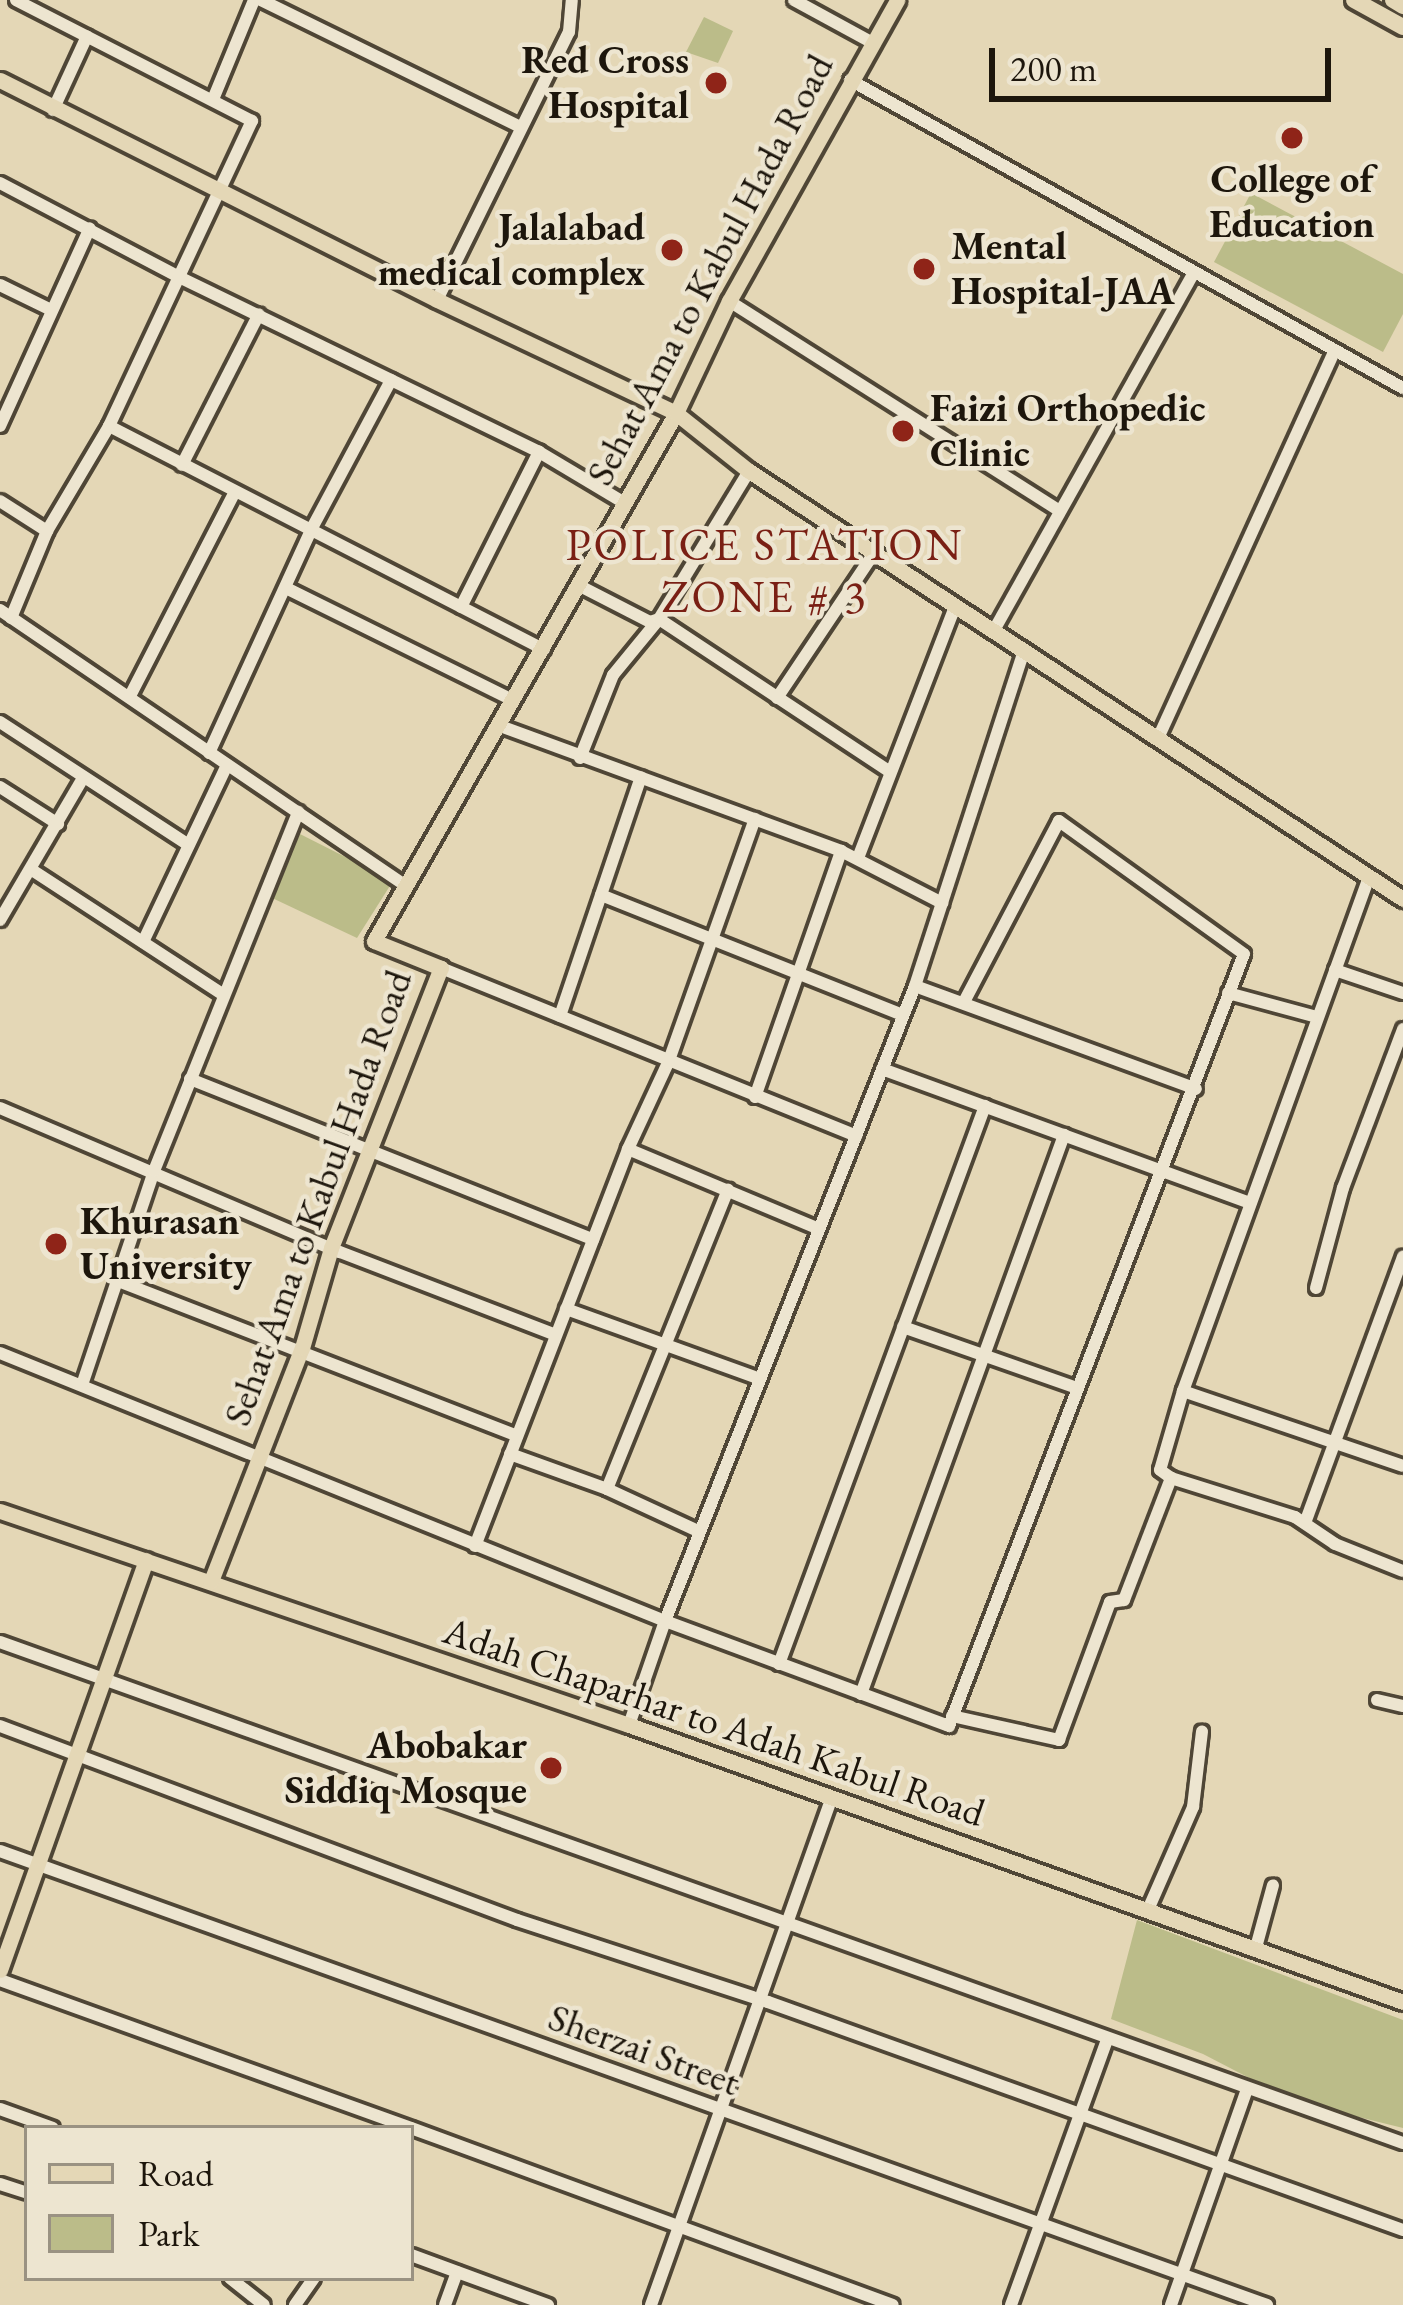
<!DOCTYPE html>
<style>
body{margin:0}
#map{position:relative;width:1403px;height:2305px;overflow:hidden;background:#e4d7b6;font-family:"EB Garamond",serif}
div>[style]{position:absolute}
[style*='--x']{left:calc(var(--x)*1px);top:calc(var(--y)*1px);width:calc(var(--w)*1px);rotate:calc(var(--a)*1deg)}
.green>*{inset:0;background:#bbbc89}
.roads{filter:drop-shadow(3px 0 #4f4636) drop-shadow(-3px 0 #4f4636) drop-shadow(0 3px #4f4636) drop-shadow(0 -3px #4f4636)}
.minor>*{height:12px;margin:-6px;padding:0 6px;transform-origin:6px;border-radius:6px;background:#ede5d0}
.major>*{height:15px;margin:-7.5px;padding:0 7.5px;transform-origin:7.5px;border-radius:7.5px;background:#e4d7b6}
.highway>*{height:16px;margin:-8px;padding:0 8px;transform-origin:8px;border-radius:8px;background:#e4d7b6}
.dots>*{width:33px;height:33px;translate:-50% -50%;box-sizing:border-box;border:6px solid #ede5d0;border-radius:50%}
span{translate:-50% -50%;white-space:nowrap;text-align:center;line-height:1.15;-webkit-text-stroke:9px #ede5d0;paint-order:stroke}
.poi-label{font-size:39px;color:#1d160c;font-weight:700}
.right{translate:-100% -50%;text-align:right}
.left{translate:0 -50%;text-align:left}
.street-label{font-size:39px;color:#1d160c}
.quarter-label{font-size:45px;color:#7a1f14;letter-spacing:3px}
.legend{position:absolute;left:24px;top:2125px;width:390px;height:156px;box-sizing:border-box;background:#ede5d0;border:3px solid #9a9282;margin:0;padding:15px 21px;list-style:none;font-size:36px;color:#1d160c}
.legend li{display:flex;align-items:center;gap:24px;height:60px}
.legend b{width:60px;border:3px solid #9a9282}
.scale{position:absolute;left:989px;top:48px;width:342px;height:54px;box-sizing:border-box;border:6px solid #1d160c;border-top:0;padding-left:15px;font-size:36px;line-height:42px;white-space:nowrap;color:#1d160c;-webkit-text-stroke:9px #ede5d0;paint-order:stroke}
</style>
<div id="map">
<div class="green">
<i style="clip-path:polygon(704px 17px,733px 31px,718px 63px,686px 52px)"></i>
<i style="clip-path:polygon(1251px 193px,1403px 274px,1403px 314px,1383px 352px,1214px 262px)"></i>
<i style="clip-path:polygon(296px 832px,393px 881px,357px 938px,270px 897px)"></i>
<i style="clip-path:polygon(1137px 1920px,1403px 2020px,1403px 2128px,1294px 2101px,1203px 2054px,1111px 2019px)"></i>
</div>
<div class="roads">
<div class="minor">
<i style="--x:261;--y:0;--w:288;--a:26.1"></i>
<i style="--x:794;--y:0;--w:88;--a:28.6"></i>
<i style="--x:850;--y:80;--w:633;--a:29.12"></i>
<i style="--x:214;--y:97;--w:105;--a:-67.6"></i>
<i style="--x:53;--y:110;--w:81;--a:-65.3"></i>
<i style="--x:0;--y:183;--w:202;--a:27.7"></i>
<i style="--x:179;--y:277;--w:400;--a:25.9"></i>
<i style="--x:539;--y:452;--w:98;--a:30.8"></i>
<i style="--x:0;--y:285;--w:55;--a:26.1"></i>
<i style="--x:437;--y:300;--w:299;--a:-63.8"></i>
<i style="--x:569;--y:32;--w:32;--a:-85"></i>
<i style="--x:729;--y:301;--w:392;--a:32.4"></i>
<i style="--x:0;--y:426;--w:217;--a:-65.6"></i>
<i style="--x:109;--y:426;--w:489;--a:27.2"></i>
<i style="--x:182;--y:465;--w:169;--a:-63"></i>
<i style="--x:0;--y:501;--w:56;--a:32.6"></i>
<i style="--x:578;--y:585;--w:81;--a:27.2"></i>
<i style="--x:650;--y:622;--w:9;--a:-18"></i>
<i style="--x:659;--y:619;--w:276;--a:33.5"></i>
<i style="--x:288;--y:589;--w:249;--a:26.3"></i>
<i style="--x:461;--y:607;--w:174;--a:-63.3"></i>
<i style="--x:0;--y:610;--w:489;--a:34.2"></i>
<i style="--x:11;--y:618;--w:94;--a:-67.5"></i>
<i style="--x:47;--y:531;--w:122;--a:-59.4"></i>
<i style="--x:109;--y:426;--w:337;--a:-64.9"></i>
<i style="--x:252;--y:121;--w:265;--a:-152.9"></i>
<i style="--x:993;--y:632;--w:412;--a:-60.8"></i>
<i style="--x:130;--y:696;--w:229;--a:-62.8"></i>
<i style="--x:777;--y:698;--w:174;--a:-56.2"></i>
<i style="--x:0;--y:722;--w:225;--a:33.1"></i>
<i style="--x:500;--y:726;--w:363;--a:20.1"></i>
<i style="--x:841;--y:851;--w:114;--a:27.2"></i>
<i style="--x:1159;--y:736;--w:424;--a:-65.5"></i>
<i style="--x:209;--y:753;--w:245;--a:-65.4"></i>
<i style="--x:311;--y:530;--w:170;--a:-61.9"></i>
<i style="--x:580;--y:758;--w:89;--a:-68.3"></i>
<i style="--x:613;--y:675;--w:72;--a:-50.6"></i>
<i style="--x:659;--y:619;--w:173;--a:-58.7"></i>
<i style="--x:0;--y:787;--w:69;--a:32.5"></i>
<i style="--x:858;--y:858;--w:270;--a:-68.9"></i>
<i style="--x:32;--y:870;--w:225;--a:33.1"></i>
<i style="--x:1369;--y:877;--w:547;--a:109.89"></i>
<i style="--x:1183;--y:1391;--w:82;--a:106.2"></i>
<i style="--x:1160;--y:1470;--w:14;--a:36"></i>
<i style="--x:1171;--y:1478;--w:130;--a:17.5"></i>
<i style="--x:1295;--y:1517;--w:48;--a:34"></i>
<i style="--x:1335;--y:1544;--w:73;--a:21.7"></i>
<i style="--x:601;--y:895;--w:325;--a:21.7"></i>
<i style="--x:0;--y:920;--w:164;--a:-59.7"></i>
<i style="--x:143;--y:942;--w:196;--a:-64.6"></i>
<i style="--x:441;--y:968;--w:448;--a:22"></i>
<i style="--x:1335;--y:970;--w:72;--a:18.7"></i>
<i style="--x:915;--y:986;--w:299;--a:20.1"></i>
<i style="--x:1228;--y:993;--w:92;--a:15.1"></i>
<i style="--x:560;--y:1016;--w:252;--a:-71.3"></i>
<i style="--x:882;--y:1069;--w:392;--a:20"></i>
<i style="--x:190;--y:1079;--w:434;--a:21.7"></i>
<i style="--x:755;--y:1097;--w:261;--a:-70.7"></i>
<i style="--x:0;--y:1108;--w:369;--a:23"></i>
<i style="--x:340;--y:1252;--w:231;--a:21"></i>
<i style="--x:628;--y:1149;--w:207;--a:22.7"></i>
<i style="--x:118;--y:1281;--w:428;--a:21.2"></i>
<i style="--x:1316;--y:1288;--w:104;--a:-74.9"></i>
<i style="--x:1343;--y:1188;--w:170;--a:-69.3"></i>
<i style="--x:566;--y:1309;--w:206;--a:19.8"></i>
<i style="--x:903;--y:1327;--w:184;--a:19.3"></i>
<i style="--x:0;--y:1353;--w:717;--a:21.95"></i>
<i style="--x:665;--y:1621;--w:303;--a:20.3"></i>
<i style="--x:949;--y:1726;--w:826;--a:-69.09"></i>
<i style="--x:1244;--y:954;--w:228;--a:-144.3"></i>
<i style="--x:1059;--y:821;--w:204;--a:117.7"></i>
<i style="--x:82;--y:1385;--w:226;--a:-71.4"></i>
<i style="--x:154;--y:1171;--w:387;--a:-68.1"></i>
<i style="--x:1183;--y:1391;--w:232;--a:18.8"></i>
<i style="--x:510;--y:1454;--w:103;--a:19.8"></i>
<i style="--x:607;--y:1489;--w:102;--a:24.8"></i>
<i style="--x:607;--y:1489;--w:323;--a:-68"></i>
<i style="--x:1305;--y:1523;--w:284;--a:-69.8"></i>
<i style="--x:475;--y:1546;--w:425;--a:-68.9"></i>
<i style="--x:628;--y:1149;--w:95;--a:-65.1"></i>
<i style="--x:668;--y:1063;--w:259;--a:-70.4"></i>
<i style="--x:0;--y:1642;--w:1490;--a:19.65"></i>
<i style="--x:779;--y:1664;--w:595;--a:-69.74"></i>
<i style="--x:861;--y:1694;--w:595;--a:-70.04"></i>
<i style="--x:1377;--y:1700;--w:27;--a:13"></i>
<i style="--x:952;--y:1716;--w:110;--a:12.6"></i>
<i style="--x:1059;--y:1740;--w:147;--a:-69.7"></i>
<i style="--x:1110;--y:1602;--w:14;--a:-8"></i>
<i style="--x:1124;--y:1600;--w:131;--a:-68.9"></i>
<i style="--x:629;--y:1725;--w:110;--a:-70.9"></i>
<i style="--x:665;--y:1621;--w:682;--a:-68.51"></i>
<i style="--x:915;--y:986;--w:352;--a:-72"></i>
<i style="--x:0;--y:1726;--w:552;--a:20.57"></i>
<i style="--x:517;--y:1920;--w:264;--a:18.1"></i>
<i style="--x:768;--y:2002;--w:675;--a:19.75"></i>
<i style="--x:0;--y:1851;--w:1346;--a:19.71"></i>
<i style="--x:1147;--y:1912;--w:115;--a:-66.3"></i>
<i style="--x:1193;--y:1807;--w:76;--a:-83.2"></i>
<i style="--x:1255;--y:1951;--w:68;--a:-74.7"></i>
<i style="--x:0;--y:1980;--w:436;--a:19.8"></i>
<i style="--x:0;--y:2109;--w:56;--a:19.7"></i>
<i style="--x:411;--y:2128;--w:513;--a:20.16"></i>
<i style="--x:0;--y:2184;--w:28;--a:18"></i>
<i style="--x:411;--y:2255;--w:146;--a:20.1"></i>
<i style="--x:230;--y:2278;--w:43;--a:38.5"></i>
<i style="--x:295;--y:2305;--w:33;--a:-55"></i>
<i style="--x:445;--y:2305;--w:35;--a:-70"></i>
<i style="--x:651;--y:2305;--w:539;--a:-70.39"></i>
<i style="--x:1011;--y:2305;--w:282;--a:-70.1"></i>
<i style="--x:1171;--y:2305;--w:229;--a:-70.6"></i>
</div>
<div class="major">
<i style="--x:0;--y:80;--w:489;--a:26.7"></i>
<i style="--x:437;--y:300;--w:264;--a:25.3"></i>
<i style="--x:676;--y:413;--w:93;--a:38.5"></i>
<i style="--x:749;--y:471;--w:782;--a:33.2"></i>
<i style="--x:0;--y:1511;--w:664;--a:18.79"></i>
<i style="--x:629;--y:1725;--w:822;--a:19.69"></i>
<i style="--x:211;--y:1581;--w:250;--a:-68.7"></i>
<i style="--x:302;--y:1348;--w:104;--a:-73.8"></i>
<i style="--x:331;--y:1248;--w:301;--a:-68.6"></i>
<i style="--x:441;--y:968;--w:72;--a:-158.1"></i>
<i style="--x:374;--y:941;--w:608;--a:-60.23"></i>
<i style="--x:676;--y:413;--w:124;--a:-64.7"></i>
<i style="--x:729;--y:301;--w:345;--a:-60.8"></i>
<i style="--x:0;--y:1970;--w:435;--a:-70.4"></i>
</div>
<div class="highway">
<i style="--x:1354;--y:0;--w:56;--a:28.9"></i>
<i style="--x:1393;--y:0;--w:12;--a:31"></i>
</div>
</div>
<div class="dots">
<i style="left:716px;top:83px;background:#8f2418"></i>
<i style="left:1292px;top:138px;background:#8f2418"></i>
<i style="left:672px;top:250px;background:#8f2418"></i>
<i style="left:924px;top:269px;background:#8f2418"></i>
<i style="left:903px;top:431px;background:#8f2418"></i>
<i style="left:56px;top:1244px;background:#8f2418"></i>
<i style="left:551px;top:1768px;background:#8f2418"></i>
</div>
<div class="poi-label">
<span class="right" style="left:689px;top:83px">Red Cross<br>Hospital</span>
<span style="left:1292px;top:202px">College of<br>Education</span>
<span class="right" style="left:645px;top:250px">Jalalabad<br>medical complex</span>
<span class="left" style="left:951px;top:269px">Mental<br>Hospital-JAA</span>
<span class="left" style="left:930px;top:431px">Faizi Orthopedic<br>Clinic</span>
<span class="left" style="left:80px;top:1244px">Khurasan<br>University</span>
<span class="right" style="left:527px;top:1768px">Abobakar<br>Siddiq Mosque</span>
</div>
<div class="street-label">
<span style="left:710px;top:270px;rotate:-62deg">Sehat Ama to Kabul Hada Road</span>
<span style="left:318px;top:1198px;rotate:-70deg">Sehat Ama to Kabul Hada Road</span>
<span style="left:714px;top:1722px;rotate:19deg">Adah Chaparhar to Adah Kabul Road</span>
<span style="left:644px;top:2050px;rotate:20deg">Sherzai Street</span>
</div>
<div class="quarter-label">
<span style="left:765px;top:571px">POLICE STATION<br>ZONE # 3</span>
</div>
<ul class="legend">
<li><b style="height:15px;background:#e4d7b6"></b>Road</li>
<li><b style="height:33px;background:#bbbc89"></b>Park</li>
</ul>
<div class="scale">200 m</div>
</div>
